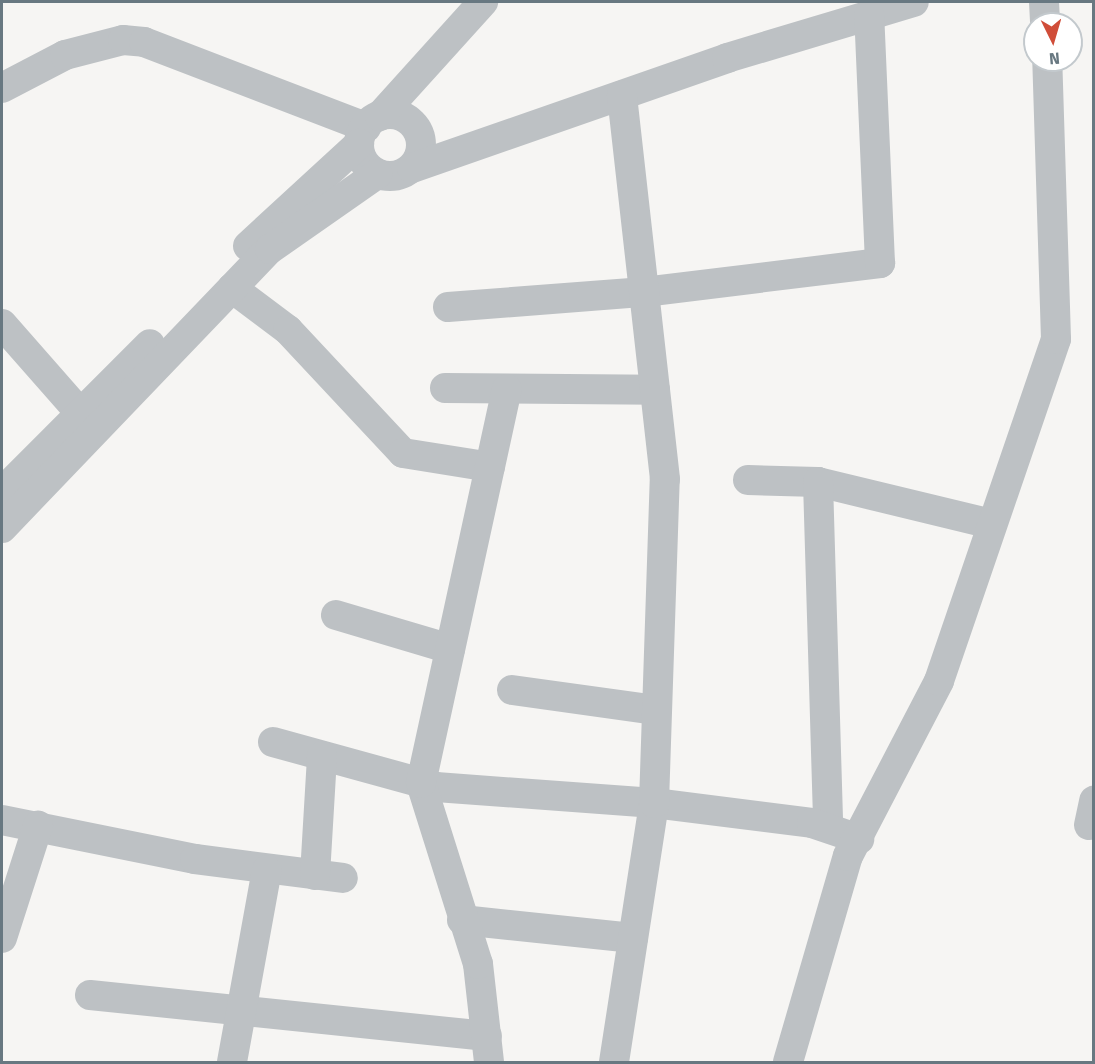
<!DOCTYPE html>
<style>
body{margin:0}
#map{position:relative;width:1095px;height:1064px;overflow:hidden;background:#f6f5f3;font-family:"Fira Sans",sans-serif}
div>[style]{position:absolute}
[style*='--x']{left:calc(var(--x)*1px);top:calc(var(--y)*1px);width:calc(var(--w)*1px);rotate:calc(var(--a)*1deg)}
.minor>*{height:30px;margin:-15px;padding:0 15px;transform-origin:15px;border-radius:15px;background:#bdc1c4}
.minor>.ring{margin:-15px;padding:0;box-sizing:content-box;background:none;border:30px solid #bdc1c4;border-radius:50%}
span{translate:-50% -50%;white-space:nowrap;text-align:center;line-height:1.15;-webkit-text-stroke:6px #fff;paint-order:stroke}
.frame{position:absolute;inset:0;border:3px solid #687881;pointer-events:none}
.north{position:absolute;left:1023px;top:12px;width:60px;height:60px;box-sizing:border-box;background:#fff;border:2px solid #c3c9cd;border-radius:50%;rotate:175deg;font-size:16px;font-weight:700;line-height:24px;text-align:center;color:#687881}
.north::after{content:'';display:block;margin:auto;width:21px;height:27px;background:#d04d39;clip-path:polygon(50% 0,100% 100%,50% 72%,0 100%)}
</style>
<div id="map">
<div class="minor">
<i style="--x:1044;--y:2;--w:22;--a:87"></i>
<i style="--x:2;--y:88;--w:71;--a:-27.6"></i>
<i style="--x:65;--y:55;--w:60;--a:-14.5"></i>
<i style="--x:123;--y:40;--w:21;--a:5"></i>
<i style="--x:144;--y:42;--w:238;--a:21"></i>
<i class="ring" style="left:359px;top:114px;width:32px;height:32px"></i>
<i style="--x:380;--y:116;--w:154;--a:-47.9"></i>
<i style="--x:412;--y:168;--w:334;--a:-19.2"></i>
<i style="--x:727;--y:58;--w:195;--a:-16.7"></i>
<i style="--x:248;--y:246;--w:151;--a:-42.6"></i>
<i style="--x:232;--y:288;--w:70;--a:36.9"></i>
<i style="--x:288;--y:330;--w:168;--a:46.9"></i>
<i style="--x:403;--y:453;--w:88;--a:9.1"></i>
<i style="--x:448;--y:307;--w:197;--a:-4.4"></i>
<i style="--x:644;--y:292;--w:238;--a:-7"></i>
<i style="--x:880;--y:263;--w:248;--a:-92.5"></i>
<i style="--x:2;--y:324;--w:120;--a:48.7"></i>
<i style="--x:445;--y:388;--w:210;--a:0.5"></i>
<i style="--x:748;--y:480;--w:70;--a:1.6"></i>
<i style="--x:818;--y:482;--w:178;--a:13.6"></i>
<i style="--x:818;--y:482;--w:346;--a:88.3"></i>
<i style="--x:2;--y:492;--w:209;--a:-45"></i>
<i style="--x:2;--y:528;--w:387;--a:-46.2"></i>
<i style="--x:270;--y:249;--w:131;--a:-35"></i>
<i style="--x:336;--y:615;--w:119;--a:16.6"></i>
<i style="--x:512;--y:690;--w:146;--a:7.9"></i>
<i style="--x:273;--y:742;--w:169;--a:15.4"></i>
<i style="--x:436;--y:787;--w:219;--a:4.2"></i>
<i style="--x:654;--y:803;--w:159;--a:7.2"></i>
<i style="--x:812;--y:823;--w:50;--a:18.8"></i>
<i style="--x:2;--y:820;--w:197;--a:11.4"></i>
<i style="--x:195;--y:859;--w:149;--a:7.3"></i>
<i style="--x:1089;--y:825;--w:25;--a:-78"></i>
<i style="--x:315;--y:875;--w:119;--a:-86.6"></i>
<i style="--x:462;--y:920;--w:172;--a:6"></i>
<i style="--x:2;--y:938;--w:118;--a:-72.2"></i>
<i style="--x:90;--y:995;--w:399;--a:5.9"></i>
<i style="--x:232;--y:1062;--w:195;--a:-79.7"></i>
<i style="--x:489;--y:1062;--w:99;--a:-96.4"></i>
<i style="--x:478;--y:964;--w:190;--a:-107.5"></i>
<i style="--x:421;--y:783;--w:403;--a:-77.7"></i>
<i style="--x:614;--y:1062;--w:262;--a:-81.2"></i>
<i style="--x:654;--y:803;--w:324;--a:-88.1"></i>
<i style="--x:665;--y:479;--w:386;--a:-96.4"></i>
<i style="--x:788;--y:1062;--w:215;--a:-73.8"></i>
<i style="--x:848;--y:856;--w:197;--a:-62.5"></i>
<i style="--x:939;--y:681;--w:361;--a:-71.1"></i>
<i style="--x:1056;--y:339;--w:279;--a:-91.8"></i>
</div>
<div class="frame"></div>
<div class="north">N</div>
</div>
